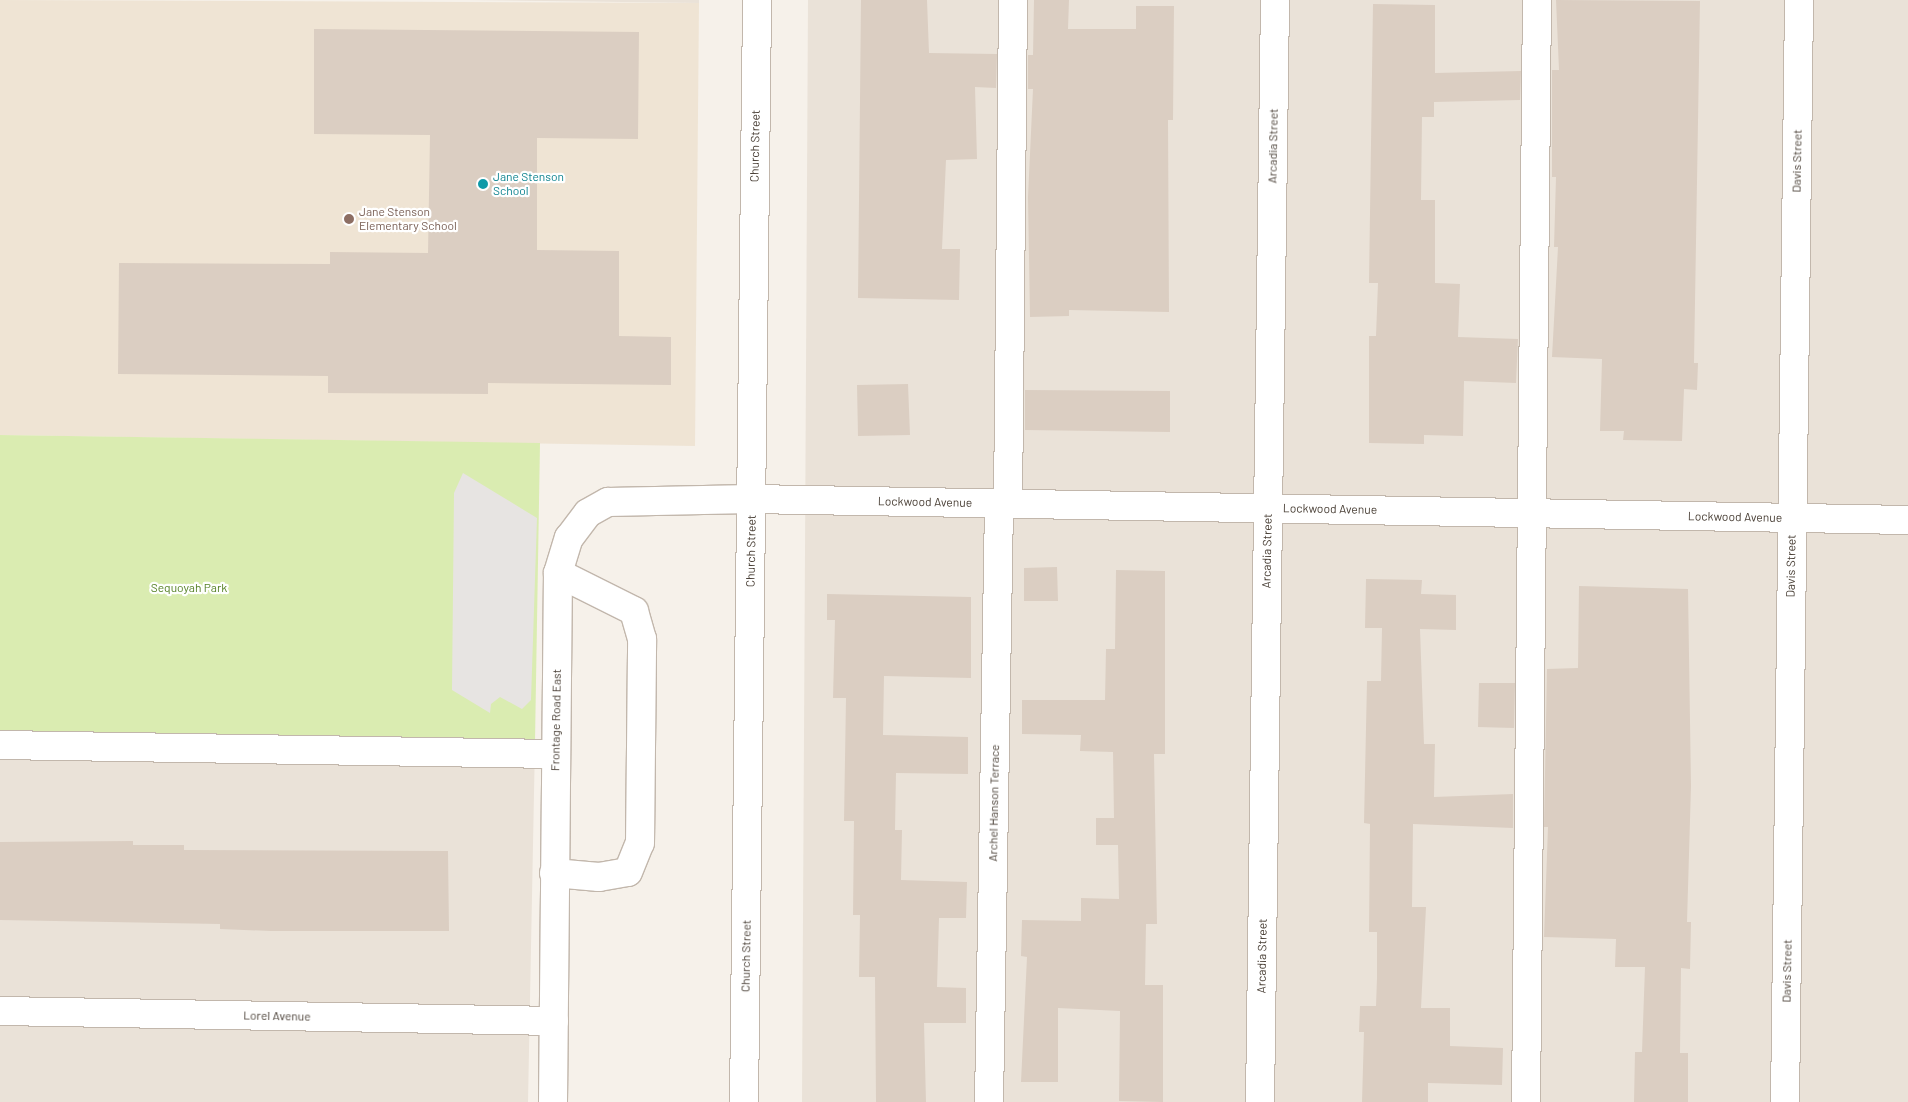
<!DOCTYPE html>
<style>
body{margin:0}
#map{position:relative;width:1908px;height:1102px;overflow:hidden;background:#f6f1ea;font-family:Barlow,sans-serif}
div>[style]{position:absolute}
[style*='--x']{left:calc(var(--x)*1px);top:calc(var(--y)*1px);width:calc(var(--w)*1px);rotate:calc(var(--a)*1deg)}
.residential>*{inset:0;background:#eae2d8}
.education>*{inset:0;background:#efe4d4}
.green>*{inset:0;background:#daecb1}
.parking>*{inset:0;background:#e7e4e2}
.building>*{inset:0;background:#dbcec2}
.roads{filter:drop-shadow(1px 0 #c2b7ac) drop-shadow(-1px 0 #c2b7ac) drop-shadow(0 1px #c2b7ac) drop-shadow(0 -1px #c2b7ac)}
.minor>*{height:28px;margin:-14px;padding:0 14px;transform-origin:14px;border-radius:14px;background:#fff}
.dots>*{width:14px;height:14px;translate:-50% -50%;box-sizing:border-box;border:2px solid #fff;border-radius:50%}
span{translate:-50% -50%;white-space:nowrap;text-align:center;line-height:1.15;-webkit-text-stroke:4.5px #fff;paint-order:stroke}
.street-label{font-size:12px;color:#4a4037}
.culture-label{font-size:12px;color:#0d838f}
.left{translate:0 -50%;text-align:left}
.education-label{font-size:12px;color:#785e54}
.park-label{font-size:12px;color:#558126}
</style>
<div id="map">
<div class="residential">
<i style="clip-path:polygon(468px 0,699px 0,699px 3px)"></i>
<i style="clip-path:polygon(808px 0,1908px 0,1908px 1102px,802px 1102px)"></i>
<i style="clip-path:polygon(0 735px,535px 742px,528px 1102px,0 1102px)"></i>
</div>
<div class="education">
<i style="clip-path:polygon(0 0,699px 3px,695px 446px,0 435px)"></i>
</div>
<div class="green">
<i style="clip-path:polygon(0 435px,540px 443px,535px 742px,0 735px)"></i>
</div>
<div class="parking">
<i style="clip-path:polygon(463px 473px,537px 518px,531px 700px,522px 709px,500px 697px,491px 704px,490px 713px,452px 690px,454px 493px)"></i>
</div>
<div class="building">
<i style="clip-path:polygon(861px 0,927px 0,929px 53px,997px 54px,996px 88px,975px 87px,977px 159px,946px 160px,942px 249px,960px 249px,959px 300px,858px 298px)"></i>
<i style="clip-path:polygon(1034px 0,1069px 0,1068px 29px,1136px 29px,1136px 6px,1174px 6px,1173px 120px,1168px 120px,1169px 312px,1069px 310px,1069px 316px,1030px 317px,1028px 197px,1033px 89px,1028px 89px,1028px 55px,1033px 55px)"></i>
<i style="clip-path:polygon(1556px 0,1700px 1px,1694px 363px,1698px 363px,1697px 390px,1684px 389px,1682px 441px,1623px 440px,1624px 431px,1600px 431px,1602px 359px,1552px 357px,1558px 247px,1554px 247px,1556px 177px,1552px 177px,1552px 70px,1559px 70px)"></i>
<i style="clip-path:polygon(1373px 4px,1435px 5px,1435px 73px,1521px 71px,1520px 100px,1434px 102px,1434px 117px,1422px 117px,1421px 200px,1435px 200px,1435px 283px,1460px 284px,1458px 337px,1518px 339px,1516px 383px,1464px 381px,1463px 436px,1424px 435px,1424px 444px,1369px 443px,1369px 336px,1376px 336px,1378px 283px,1369px 283px)"></i>
<i style="clip-path:polygon(314px 29px,639px 32px,638px 139px,537px 138px,537px 250px,619px 251px,619px 336px,671px 337px,671px 385px,488px 383px,488px 394px,328px 393px,328px 376px,118px 374px,119px 263px,330px 264px,330px 252px,428px 253px,430px 135px,314px 134px)"></i>
<i style="clip-path:polygon(908px 384px,910px 435px,858px 436px,857px 385px)"></i>
<i style="clip-path:polygon(1025px 390px,1170px 391px,1170px 432px,1025px 430px)"></i>
<i style="clip-path:polygon(1057px 567px,1058px 601px,1024px 601px,1024px 568px)"></i>
<i style="clip-path:polygon(1116px 570px,1165px 571px,1165px 754px,1154px 754px,1157px 924px,1146px 924px,1145px 985px,1163px 985px,1163px 1102px,1119px 1101px,1120px 1011px,1058px 1008px,1058px 1082px,1021px 1082px,1027px 957px,1021px 956px,1022px 920px,1081px 921px,1081px 898px,1119px 899px,1118px 845px,1096px 845px,1096px 818px,1114px 818px,1113px 752px,1080px 751px,1081px 735px,1022px 734px,1022px 700px,1105px 700px,1106px 649px,1115px 649px)"></i>
<i style="clip-path:polygon(1366px 579px,1422px 580px,1421px 594px,1456px 595px,1456px 630px,1420px 629px,1424px 744px,1435px 744px,1434px 797px,1513px 794px,1513px 828px,1413px 824px,1412px 907px,1426px 907px,1421px 1008px,1450px 1008px,1450px 1046px,1503px 1048px,1502px 1085px,1428px 1083px,1428px 1102px,1362px 1102px,1364px 1032px,1359px 1032px,1360px 1006px,1376px 1006px,1377px 978px,1377px 932px,1369px 932px,1370px 824px,1364px 823px,1367px 681px,1381px 681px,1382px 628px,1365px 628px)"></i>
<i style="clip-path:polygon(1579px 586px,1688px 589px,1691px 786px,1687px 922px,1691px 922px,1690px 969px,1681px 968px,1680px 1053px,1688px 1053px,1688px 1102px,1634px 1102px,1635px 1052px,1642px 1052px,1645px 967px,1615px 967px,1616px 939px,1544px 937px,1548px 827px,1544px 827px,1547px 669px,1578px 668px)"></i>
<i style="clip-path:polygon(827px 594px,971px 597px,971px 678px,884px 676px,883px 735px,968px 737px,968px 774px,896px 773px,895px 830px,902px 830px,901px 880px,967px 882px,966px 918px,939px 918px,937px 987px,966px 988px,966px 1023px,924px 1023px,926px 1102px,876px 1102px,875px 977px,859px 977px,860px 915px,853px 915px,854px 821px,844px 821px,846px 698px,833px 698px,835px 620px,827px 620px)"></i>
<i style="clip-path:polygon(1479px 683px,1515px 683px,1514px 728px,1478px 727px)"></i>
<i style="clip-path:polygon(133px 841px,133px 845px,184px 845px,184px 850px,448px 851px,449px 931px,271px 931px,220px 929px,220px 924px,0 920px,0 842px)"></i>
</div>
<div class="roads">
<div class="minor">
<i style="--x:1008;--y:503;--w:503;--a:-89.43"></i>
<i style="--x:0;--y:745;--w:555;--a:0.93"></i>
<i style="--x:554;--y:873;--w:45;--a:5.1"></i>
<i style="--x:599;--y:877;--w:29;--a:-10"></i>
<i style="--x:628;--y:872;--w:31;--a:-68"></i>
<i style="--x:640;--y:843;--w:204;--a:-89.4"></i>
<i style="--x:642;--y:639;--w:29;--a:-106"></i>
<i style="--x:634;--y:611;--w:85;--a:-153.4"></i>
<i style="--x:0;--y:1011;--w:554;--a:1.03"></i>
<i style="--x:553;--y:1102;--w:529;--a:-89.46"></i>
<i style="--x:558;--y:573;--w:37;--a:-73"></i>
<i style="--x:569;--y:538;--w:31;--a:-53"></i>
<i style="--x:588;--y:513;--w:23;--a:-29"></i>
<i style="--x:608;--y:502;--w:143;--a:-1.2"></i>
<i style="--x:751;--y:499;--w:1157;--a:1.04"></i>
<i style="--x:744;--y:1102;--w:1102;--a:-89.32"></i>
<i style="--x:989;--y:1102;--w:599;--a:-89.04"></i>
<i style="--x:1260;--y:1102;--w:1102;--a:-89.22"></i>
<i style="--x:1526;--y:1102;--w:1102;--a:-89.43"></i>
<i style="--x:1785;--y:1102;--w:1102;--a:-89.27"></i>
</div>
</div>
<div class="dots">
<i style="left:483px;top:184px;background:#0f9aa8"></i>
<i style="left:349px;top:219px;background:#8d6e63"></i>
</div>
<div class="street-label">
<span style="left:755px;top:146px;rotate:-89deg">Church Street</span>
<span style="left:1273px;top:146px;rotate:-89deg">Arcadia Street</span>
<span style="left:1797px;top:161px;rotate:-89deg">Davis Street</span>
<span style="left:925px;top:502px;rotate:1deg">Lockwood Avenue</span>
<span style="left:1330px;top:509px;rotate:1deg">Lockwood Avenue</span>
<span style="left:1735px;top:517px;rotate:1deg">Lockwood Avenue</span>
<span style="left:751px;top:551px;rotate:-89deg">Church Street</span>
<span style="left:1267px;top:551px;rotate:-89deg">Arcadia Street</span>
<span style="left:1791px;top:566px;rotate:-89deg">Davis Street</span>
<span style="left:556px;top:720px;rotate:-89deg">Frontage Road East</span>
<span style="left:994px;top:803px;rotate:-89deg">Archel Hanson Terrace</span>
<span style="left:746px;top:956px;rotate:-89deg">Church Street</span>
<span style="left:1262px;top:956px;rotate:-89deg">Arcadia Street</span>
<span style="left:1787px;top:971px;rotate:-89deg">Davis Street</span>
<span style="left:277px;top:1016px;rotate:1deg">Lorel Avenue</span>
</div>
<div class="culture-label">
<span class="left" style="left:493px;top:184px">Jane Stenson<br>School</span>
</div>
<div class="education-label">
<span class="left" style="left:359px;top:219px">Jane Stenson<br>Elementary School</span>
</div>
<div class="park-label">
<span style="left:189px;top:588px">Sequoyah Park</span>
</div>
</div>
